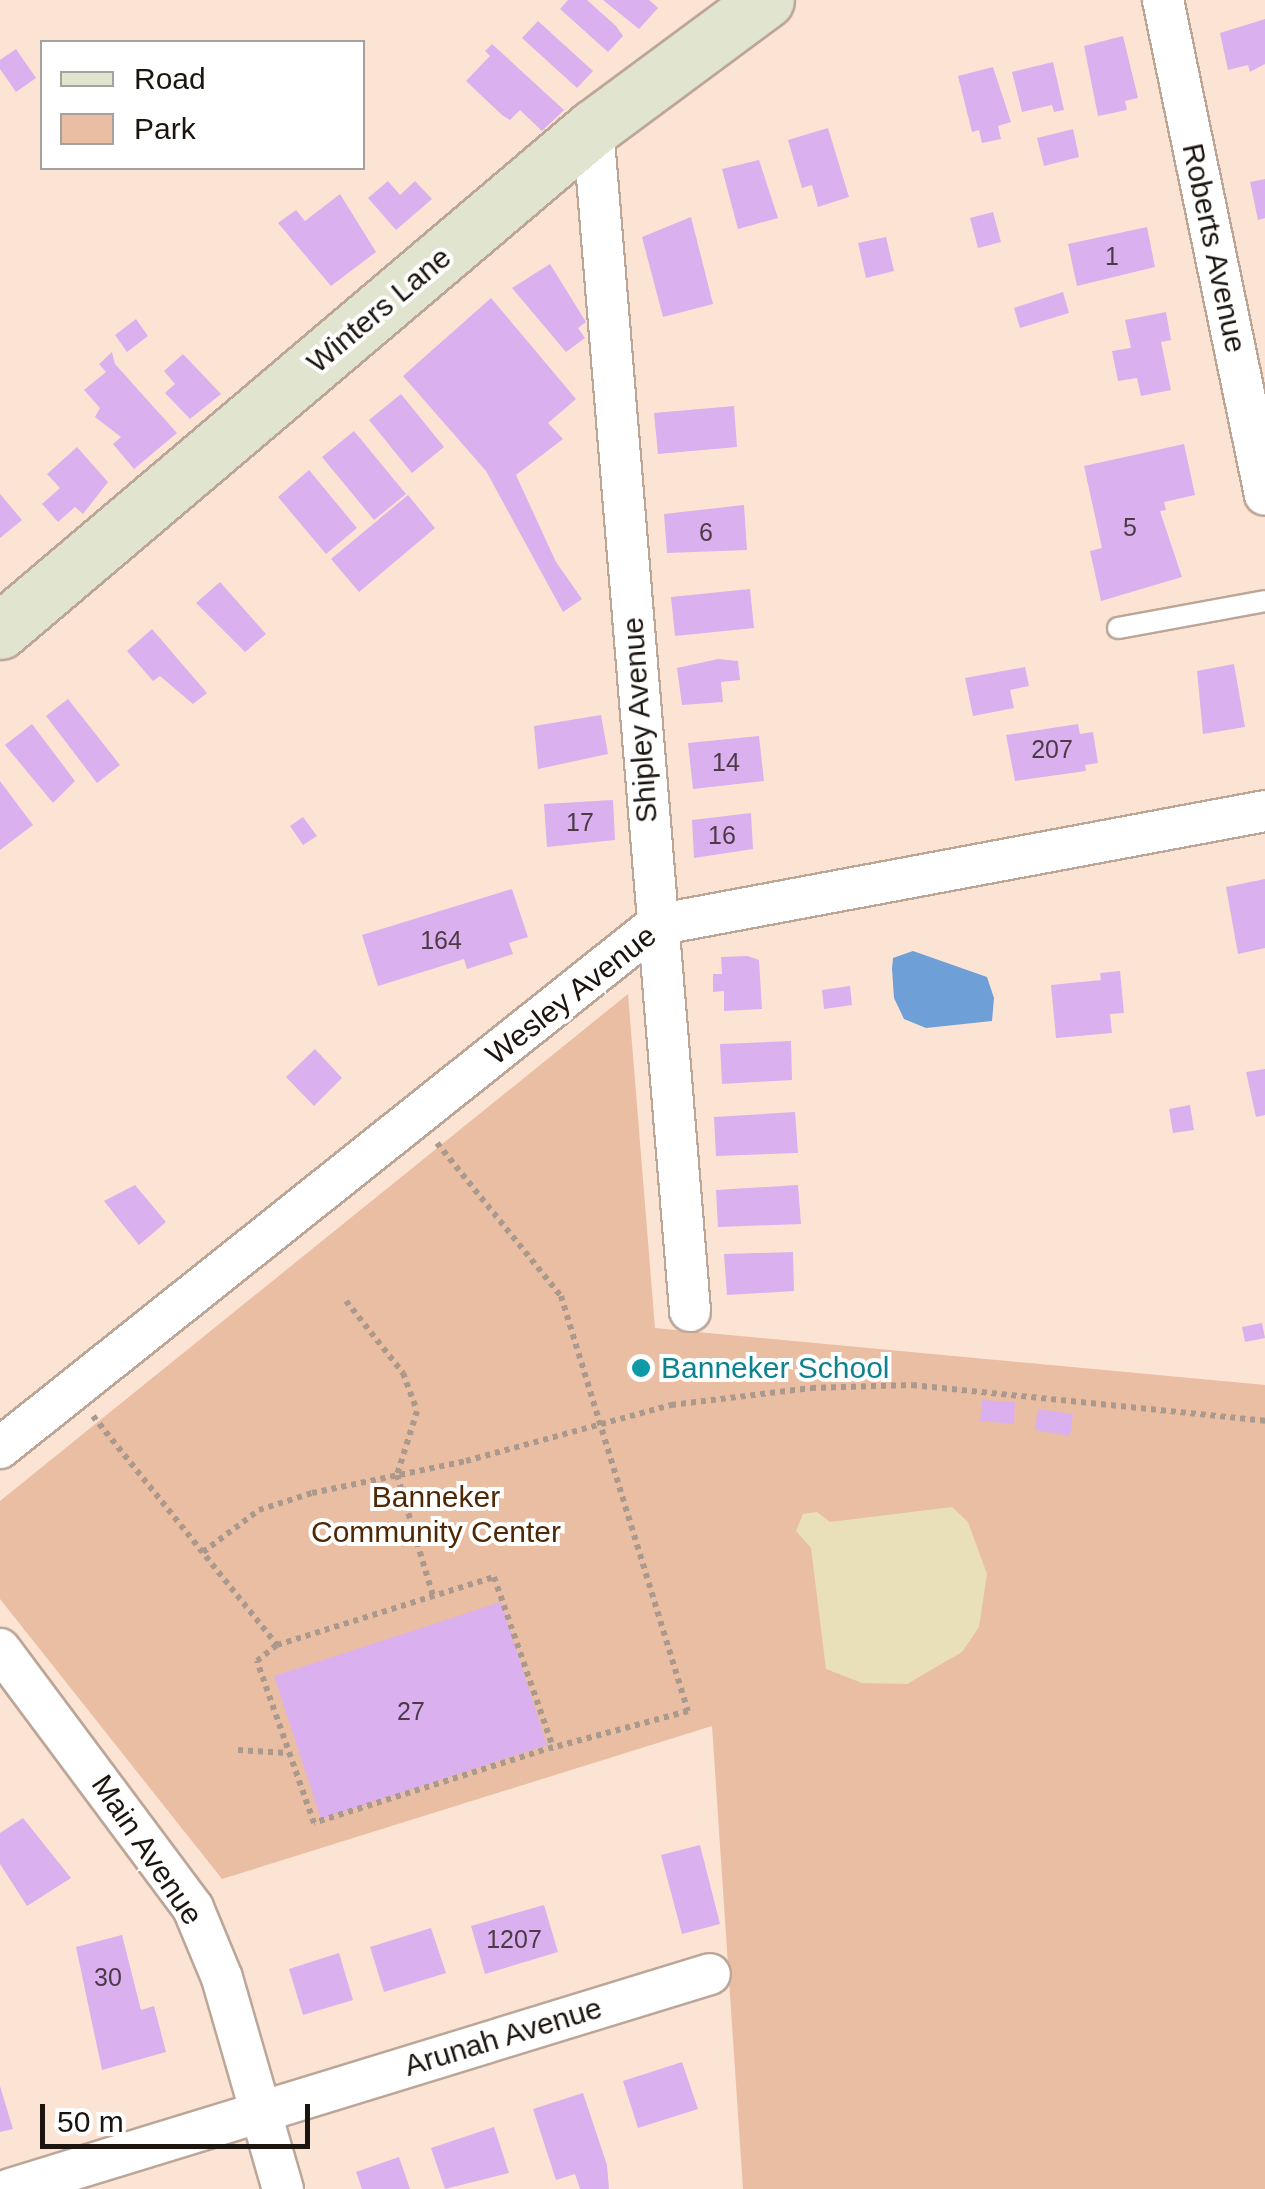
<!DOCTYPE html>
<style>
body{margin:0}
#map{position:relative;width:1265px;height:2189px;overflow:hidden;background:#fce4d5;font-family:Arial,sans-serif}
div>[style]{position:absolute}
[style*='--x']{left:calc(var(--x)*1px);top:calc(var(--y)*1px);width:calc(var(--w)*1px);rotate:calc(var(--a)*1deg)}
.green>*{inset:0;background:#eabea2}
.sand>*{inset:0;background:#e9e0ba}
.water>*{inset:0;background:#6f9fd7}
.building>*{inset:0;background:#dab0ee}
.path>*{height:6px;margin-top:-3px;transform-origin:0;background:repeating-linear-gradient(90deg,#ab998d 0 5px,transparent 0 10px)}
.roads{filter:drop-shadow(2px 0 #bca698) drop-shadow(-2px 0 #bca698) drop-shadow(0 2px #bca698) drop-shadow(0 -2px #bca698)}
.lane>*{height:20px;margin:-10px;padding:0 10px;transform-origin:10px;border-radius:10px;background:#fff}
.street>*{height:40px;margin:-20px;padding:0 20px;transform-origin:20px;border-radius:20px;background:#fff}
.secondary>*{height:55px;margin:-27.5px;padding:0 27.5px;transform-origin:27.5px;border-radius:27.5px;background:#e1e4cf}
.dots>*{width:28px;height:28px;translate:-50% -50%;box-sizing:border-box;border:5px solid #fff;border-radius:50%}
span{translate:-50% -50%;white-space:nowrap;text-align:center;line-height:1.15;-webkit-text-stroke:8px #fff;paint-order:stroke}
.number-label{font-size:25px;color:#4c3b47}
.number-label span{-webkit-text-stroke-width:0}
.street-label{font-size:30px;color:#1c140f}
.culture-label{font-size:30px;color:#0d838f}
.left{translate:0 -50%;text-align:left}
.park-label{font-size:30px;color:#502704}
.legend{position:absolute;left:40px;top:40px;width:325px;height:130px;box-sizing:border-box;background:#fff;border:2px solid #a4a19f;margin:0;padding:12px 18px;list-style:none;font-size:30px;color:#1c140f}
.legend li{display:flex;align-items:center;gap:20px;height:50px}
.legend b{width:50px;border:2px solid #a4a19f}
.scale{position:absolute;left:40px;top:2104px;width:270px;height:45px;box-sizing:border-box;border:5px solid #1c140f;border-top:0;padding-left:12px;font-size:30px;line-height:35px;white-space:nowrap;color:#1c140f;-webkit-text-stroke:8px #fff;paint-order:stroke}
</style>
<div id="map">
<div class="green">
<i style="clip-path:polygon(628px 994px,655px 1328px,1265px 1385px,1265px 2189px,743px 2189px,712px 1726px,222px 1879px,0 1599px,0 1501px)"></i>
</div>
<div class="sand">
<i style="clip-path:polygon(952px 1507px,968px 1522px,987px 1574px,979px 1627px,962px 1652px,907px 1684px,862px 1683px,826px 1669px,811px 1548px,796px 1531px,803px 1514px,817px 1512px,830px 1522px)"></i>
</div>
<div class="water">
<i style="clip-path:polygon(913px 951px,987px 977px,994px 998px,992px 1021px,926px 1028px,904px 1019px,894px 998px,892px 969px,893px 958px)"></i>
</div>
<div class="building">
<i style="clip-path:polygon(568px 0,587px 0,616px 26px,623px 36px,608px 52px,560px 9px)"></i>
<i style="clip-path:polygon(603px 0,649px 0,658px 8px,639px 29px)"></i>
<i style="clip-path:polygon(1265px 19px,1265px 64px,1250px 72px,1248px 65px,1228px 70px,1220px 33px)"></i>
<i style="clip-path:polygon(538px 21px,593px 71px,577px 88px,522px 38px)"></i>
<i style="clip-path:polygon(1123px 36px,1138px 98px,1125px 101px,1127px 110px,1098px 116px,1084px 46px)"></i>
<i style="clip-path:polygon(492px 44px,564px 110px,542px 131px,520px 110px,510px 120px,502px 115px,466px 81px,490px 56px,485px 51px)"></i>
<i style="clip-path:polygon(16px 49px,36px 78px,16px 92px,0 69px,0 60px)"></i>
<i style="clip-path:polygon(1053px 62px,1064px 110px,1054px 112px,1052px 105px,1022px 112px,1012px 72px)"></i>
<i style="clip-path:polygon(993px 67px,1011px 122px,998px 126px,1001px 139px,982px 143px,979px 130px,972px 132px,958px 76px)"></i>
<i style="clip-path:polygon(828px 128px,849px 197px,818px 207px,812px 185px,802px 188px,788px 140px)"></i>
<i style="clip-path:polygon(1073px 129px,1079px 157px,1044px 166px,1037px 138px)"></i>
<i style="clip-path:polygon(759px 160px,778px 218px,738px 229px,722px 169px)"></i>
<i style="clip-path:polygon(1265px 179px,1265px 218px,1258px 220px,1250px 182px)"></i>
<i style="clip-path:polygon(388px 181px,400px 195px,415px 181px,432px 199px,396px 230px,368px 198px)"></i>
<i style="clip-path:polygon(340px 194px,376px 252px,331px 286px,278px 223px,296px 210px,305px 221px)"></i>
<i style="clip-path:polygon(993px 212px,1001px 242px,978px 248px,970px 218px)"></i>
<i style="clip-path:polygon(691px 217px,713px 304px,663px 317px,642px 237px)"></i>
<i style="clip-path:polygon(1147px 227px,1155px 267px,1077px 286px,1068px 244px)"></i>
<i style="clip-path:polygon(886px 237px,894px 271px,866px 278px,858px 243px)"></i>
<i style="clip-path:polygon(550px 264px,586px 322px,578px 328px,585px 338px,566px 352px,512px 288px)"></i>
<i style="clip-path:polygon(1063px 292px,1069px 313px,1020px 328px,1014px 308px)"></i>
<i style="clip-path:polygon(491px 298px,576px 399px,548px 423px,563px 439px,516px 475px,556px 562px,582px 599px,563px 612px,486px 471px,403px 376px)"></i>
<i style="clip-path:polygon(1166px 312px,1171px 340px,1161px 342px,1171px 390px,1141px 396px,1137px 378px,1118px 381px,1112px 351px,1131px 348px,1125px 320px)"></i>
<i style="clip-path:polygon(136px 319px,148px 336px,127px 352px,115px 335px)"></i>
<i style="clip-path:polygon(112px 352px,115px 364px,177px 433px,134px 469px,113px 444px,121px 437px,95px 417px,100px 408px,84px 390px,106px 372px,99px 364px)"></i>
<i style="clip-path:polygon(183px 354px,221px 394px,190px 419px,165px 393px,175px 384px,164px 371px)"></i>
<i style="clip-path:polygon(401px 394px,444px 447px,412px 473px,369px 420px)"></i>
<i style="clip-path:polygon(734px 406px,737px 447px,658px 454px,654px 413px)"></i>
<i style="clip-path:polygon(354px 431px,406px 494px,374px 520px,322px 457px)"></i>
<i style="clip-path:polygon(1184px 444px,1195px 495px,1164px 502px,1166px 510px,1160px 511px,1182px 577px,1101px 601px,1090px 551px,1102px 548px,1084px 466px)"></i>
<i style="clip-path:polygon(77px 447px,108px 482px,83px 514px,75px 507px,58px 522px,42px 504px,60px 488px,47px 474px)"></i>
<i style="clip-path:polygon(309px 470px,357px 528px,326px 554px,278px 497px)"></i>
<i style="clip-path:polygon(0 494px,22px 520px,0 538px)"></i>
<i style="clip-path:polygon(408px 495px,435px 528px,359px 592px,331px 559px)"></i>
<i style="clip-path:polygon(744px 505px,747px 550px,667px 553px,664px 514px)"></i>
<i style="clip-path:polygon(220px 582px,266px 634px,245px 652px,196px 603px)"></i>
<i style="clip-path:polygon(750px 589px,754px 628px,675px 636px,671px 597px)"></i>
<i style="clip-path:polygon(152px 629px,207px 693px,193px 704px,160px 676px,153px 681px,127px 651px)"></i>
<i style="clip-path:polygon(718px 659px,738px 661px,740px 680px,721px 682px,723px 702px,682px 705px,677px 668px)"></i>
<i style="clip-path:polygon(1234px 664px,1245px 727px,1203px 734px,1197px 671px)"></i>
<i style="clip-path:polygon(1025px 667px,1029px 686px,1010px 690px,1014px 708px,973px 716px,965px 678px)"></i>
<i style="clip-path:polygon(68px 699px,120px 765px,97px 783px,46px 716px)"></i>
<i style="clip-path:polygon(601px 715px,608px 754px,538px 769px,534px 726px)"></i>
<i style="clip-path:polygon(32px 724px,75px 781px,53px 803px,5px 745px)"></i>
<i style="clip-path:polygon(1078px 724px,1080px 734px,1093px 732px,1098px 763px,1085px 765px,1086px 771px,1015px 781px,1006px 735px)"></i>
<i style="clip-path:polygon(759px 736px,764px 781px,693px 789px,688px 743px)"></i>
<i style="clip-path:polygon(0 781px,33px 825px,0 850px)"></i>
<i style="clip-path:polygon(613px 800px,615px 840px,547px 847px,544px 804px)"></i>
<i style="clip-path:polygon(751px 813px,753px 849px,694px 858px,692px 820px)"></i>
<i style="clip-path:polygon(303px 817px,317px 836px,303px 845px,290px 826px)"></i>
<i style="clip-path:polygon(1265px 879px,1265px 948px,1238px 954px,1226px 887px)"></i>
<i style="clip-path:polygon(512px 889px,528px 937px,509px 943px,513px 954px,467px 969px,464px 959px,378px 986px,362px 935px)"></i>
<i style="clip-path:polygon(748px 956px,759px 960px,762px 1009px,724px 1011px,724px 991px,713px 992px,713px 974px,722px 974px,721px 957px)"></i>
<i style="clip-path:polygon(1120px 971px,1124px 1013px,1110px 1014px,1112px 1033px,1056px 1038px,1051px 985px,1101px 980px,1100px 973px)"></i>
<i style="clip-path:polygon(850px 986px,852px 1005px,824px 1009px,822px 990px)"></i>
<i style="clip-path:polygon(791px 1041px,792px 1080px,722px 1084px,720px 1044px)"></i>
<i style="clip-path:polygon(315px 1049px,342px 1078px,314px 1106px,286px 1077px)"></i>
<i style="clip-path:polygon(1265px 1069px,1265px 1115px,1256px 1117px,1246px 1072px)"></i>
<i style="clip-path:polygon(1190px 1105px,1194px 1130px,1173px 1133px,1169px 1109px)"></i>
<i style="clip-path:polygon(795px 1112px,798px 1153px,716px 1156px,714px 1117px)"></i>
<i style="clip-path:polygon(135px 1185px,166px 1222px,139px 1245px,104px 1201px)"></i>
<i style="clip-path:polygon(798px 1185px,801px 1224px,718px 1227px,716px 1190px)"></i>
<i style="clip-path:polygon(793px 1252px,794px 1291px,727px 1295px,724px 1254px)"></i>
<i style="clip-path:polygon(1262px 1323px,1265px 1338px,1245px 1342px,1242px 1327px)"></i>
<i style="clip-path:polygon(982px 1400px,1015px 1402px,1014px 1424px,980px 1421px)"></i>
<i style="clip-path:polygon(1038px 1409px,1073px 1414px,1070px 1436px,1035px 1430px)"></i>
<i style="clip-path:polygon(501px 1602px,547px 1745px,321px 1819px,274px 1676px)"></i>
<i style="clip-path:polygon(23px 1818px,71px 1878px,27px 1906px,0 1864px,0 1833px)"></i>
<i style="clip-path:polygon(700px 1845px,720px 1924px,682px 1934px,661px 1855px)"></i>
<i style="clip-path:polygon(544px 1905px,558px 1952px,485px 1974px,471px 1926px)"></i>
<i style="clip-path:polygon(431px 1928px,446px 1973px,384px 1992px,370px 1947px)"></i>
<i style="clip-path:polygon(122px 1935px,141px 2010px,154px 2006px,166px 2052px,102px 2070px,76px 1947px)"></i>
<i style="clip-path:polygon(339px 1953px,353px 2000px,303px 2015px,289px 1969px)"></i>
<i style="clip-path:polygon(682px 2062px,698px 2109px,638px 2128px,623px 2081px)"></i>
<i style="clip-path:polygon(0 2086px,13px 2129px,0 2132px)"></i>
<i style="clip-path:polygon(583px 2093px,607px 2165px,609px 2189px,580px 2189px,575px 2174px,556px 2180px,533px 2109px)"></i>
<i style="clip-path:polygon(494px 2127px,509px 2173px,445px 2189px,431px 2148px)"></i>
<i style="clip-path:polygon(399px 2157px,410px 2189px,362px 2189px,356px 2172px)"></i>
</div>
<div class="path">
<i style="--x:437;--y:1143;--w:197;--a:51"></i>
<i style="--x:561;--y:1296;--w:434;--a:73"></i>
<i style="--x:688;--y:1711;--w:142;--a:164.9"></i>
<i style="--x:346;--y:1301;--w:92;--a:51.6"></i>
<i style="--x:403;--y:1373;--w:40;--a:69.8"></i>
<i style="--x:417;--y:1411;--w:67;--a:107.4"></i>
<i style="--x:397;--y:1475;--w:126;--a:73.4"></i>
<i style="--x:93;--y:1416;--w:294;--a:51.2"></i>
<i style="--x:203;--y:1552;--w:70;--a:-36.9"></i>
<i style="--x:259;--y:1510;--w:56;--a:-17.8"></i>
<i style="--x:312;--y:1493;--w:157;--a:-11.7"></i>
<i style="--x:466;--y:1461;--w:213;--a:-15.3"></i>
<i style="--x:671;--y:1405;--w:141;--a:-6.9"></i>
<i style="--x:811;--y:1388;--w:101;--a:-1.7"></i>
<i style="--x:912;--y:1385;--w:355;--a:5.8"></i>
<i style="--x:494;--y:1577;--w:180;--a:70.9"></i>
<i style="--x:553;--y:1747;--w:251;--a:162.4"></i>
<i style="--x:314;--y:1823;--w:172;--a:-109.4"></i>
<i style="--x:257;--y:1661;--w:26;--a:-39"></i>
<i style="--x:277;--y:1645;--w:227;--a:-17.4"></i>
<i style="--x:238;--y:1750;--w:48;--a:3.6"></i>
</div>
<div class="roads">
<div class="lane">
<i style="--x:1118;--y:628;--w:149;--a:-10.4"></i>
</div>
<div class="street">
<i style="--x:1163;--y:0;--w:505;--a:78.36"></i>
<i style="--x:593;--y:128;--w:1187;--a:85.31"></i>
<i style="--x:0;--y:1448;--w:839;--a:-38.56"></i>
<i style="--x:656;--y:925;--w:620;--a:-10.6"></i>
<i style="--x:0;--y:1649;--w:323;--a:53.3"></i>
<i style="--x:193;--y:1908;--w:76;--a:67.5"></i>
<i style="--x:222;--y:1978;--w:220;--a:73.9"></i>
<i style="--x:10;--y:2189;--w:732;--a:-17.07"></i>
</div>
<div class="secondary">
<i style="--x:0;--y:631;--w:778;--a:-40.31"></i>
<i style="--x:593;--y:128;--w:215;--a:-36.5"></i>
</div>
</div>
<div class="dots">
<i style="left:641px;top:1368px;background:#0f9aa8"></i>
</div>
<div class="number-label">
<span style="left:1112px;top:256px">1</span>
<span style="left:1130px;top:527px">5</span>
<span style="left:706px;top:532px">6</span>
<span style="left:1052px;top:749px">207</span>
<span style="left:726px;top:762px">14</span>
<span style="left:580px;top:822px">17</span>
<span style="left:722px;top:835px">16</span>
<span style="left:441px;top:940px">164</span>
<span style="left:411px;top:1711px">27</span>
<span style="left:514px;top:1939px">1207</span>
<span style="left:108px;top:1977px">30</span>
</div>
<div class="street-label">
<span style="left:1214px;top:248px;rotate:78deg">Roberts Avenue</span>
<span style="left:379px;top:310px;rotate:-40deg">Winters Lane</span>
<span style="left:640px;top:720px;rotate:-94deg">Shipley Avenue</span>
<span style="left:571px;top:995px;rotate:-38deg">Wesley Avenue</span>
<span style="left:147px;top:1850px;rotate:56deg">Main Avenue</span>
<span style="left:503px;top:2037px;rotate:-17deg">Arunah Avenue</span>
</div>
<div class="culture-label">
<span class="left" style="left:661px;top:1368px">Banneker School</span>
</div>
<div class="park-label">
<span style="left:436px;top:1514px">Banneker<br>Community Center</span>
</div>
<ul class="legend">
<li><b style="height:12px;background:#e1e4cf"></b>Road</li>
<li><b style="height:28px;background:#eabea2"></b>Park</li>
</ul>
<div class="scale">50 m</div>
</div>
